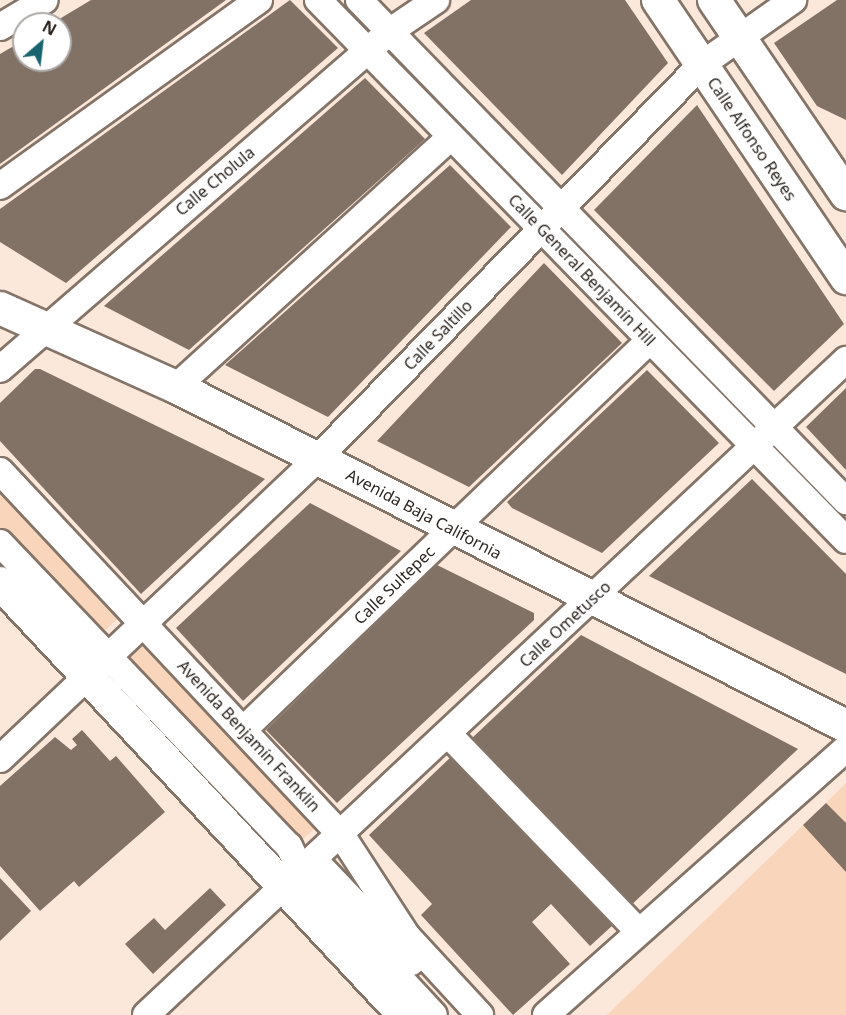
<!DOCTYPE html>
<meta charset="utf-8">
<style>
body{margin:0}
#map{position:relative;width:846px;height:1015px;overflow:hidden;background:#fbe8da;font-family:"Noto Sans",sans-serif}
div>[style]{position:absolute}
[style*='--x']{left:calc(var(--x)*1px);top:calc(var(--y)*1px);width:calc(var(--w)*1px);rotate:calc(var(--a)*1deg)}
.green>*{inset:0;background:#f9d5bb}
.building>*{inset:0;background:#827165}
.roads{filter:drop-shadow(2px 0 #847468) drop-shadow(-2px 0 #847468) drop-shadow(0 2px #847468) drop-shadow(0 -2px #847468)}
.minor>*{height:26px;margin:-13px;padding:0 13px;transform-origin:13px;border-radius:13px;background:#fff}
.major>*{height:32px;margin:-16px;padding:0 16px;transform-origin:16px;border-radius:16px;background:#fff}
span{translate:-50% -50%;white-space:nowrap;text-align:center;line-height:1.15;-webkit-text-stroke:4.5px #fff;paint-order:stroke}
.street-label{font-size:16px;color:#2c2520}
.north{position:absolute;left:12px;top:12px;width:60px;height:60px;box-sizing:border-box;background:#fff;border:2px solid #aba8a6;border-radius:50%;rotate:28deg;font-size:16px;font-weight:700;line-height:24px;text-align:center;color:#2c2520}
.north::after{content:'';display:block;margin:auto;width:21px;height:27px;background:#19656f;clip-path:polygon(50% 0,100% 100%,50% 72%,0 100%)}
</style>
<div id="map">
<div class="green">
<i style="clip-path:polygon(0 480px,124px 613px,99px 636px,0 530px)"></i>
<i style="clip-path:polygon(145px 637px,320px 824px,294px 847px,121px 659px)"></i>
<i style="clip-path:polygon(846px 783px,846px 1015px,607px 1015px,826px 803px)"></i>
</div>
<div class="building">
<i style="clip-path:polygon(91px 0,226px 0,0 164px,0 54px,24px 40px,24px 60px,60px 60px,60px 24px,51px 24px)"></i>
<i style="clip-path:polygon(290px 0,338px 48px,66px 283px,0 242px,0 209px)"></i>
<i style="clip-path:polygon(471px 0,625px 0,668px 63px,562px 175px,424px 33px)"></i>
<i style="clip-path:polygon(837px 0,846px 0,846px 120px,817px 106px,774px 43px)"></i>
<i style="clip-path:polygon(365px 78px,425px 139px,189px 350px,104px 306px)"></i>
<i style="clip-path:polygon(697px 105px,844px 324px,774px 391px,594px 210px)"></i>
<i style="clip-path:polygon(450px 165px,511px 227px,328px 417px,225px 365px)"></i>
<i style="clip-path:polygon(544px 263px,622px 343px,469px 487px,377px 441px)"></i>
<i style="clip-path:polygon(35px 369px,40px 369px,265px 479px,141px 594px,0 441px,0 403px)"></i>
<i style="clip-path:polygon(647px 370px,719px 443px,602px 553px,512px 508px,507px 502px)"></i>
<i style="clip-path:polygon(846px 388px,846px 470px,806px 427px)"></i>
<i style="clip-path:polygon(752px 479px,846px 574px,846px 674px,649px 576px)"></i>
<i style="clip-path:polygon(310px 503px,401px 551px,243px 701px,176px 628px)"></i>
<i style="clip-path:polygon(437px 565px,534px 613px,534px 620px,337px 803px,266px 730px)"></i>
<i style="clip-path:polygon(581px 635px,798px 749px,628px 908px,471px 739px)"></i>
<i style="clip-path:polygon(82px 730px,110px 761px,116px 756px,165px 812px,79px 887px,74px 881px,40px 911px,0 866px,0 786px,55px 737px,71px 750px,77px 745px,72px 739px)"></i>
<i style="clip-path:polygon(452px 756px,613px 925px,590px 946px,551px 904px,532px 922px,570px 964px,513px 1015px,421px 915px,432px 904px,369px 835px)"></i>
<i style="clip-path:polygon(826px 803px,846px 823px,846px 872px,803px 825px)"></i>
<i style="clip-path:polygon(0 878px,31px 911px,0 941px)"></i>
<i style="clip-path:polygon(210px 888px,226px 905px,153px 974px,125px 944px,154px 918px,165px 930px)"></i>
</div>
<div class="roads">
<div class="minor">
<i style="--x:318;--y:0;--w:755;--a:45.64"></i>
<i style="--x:359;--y:0;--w:699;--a:45.81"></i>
<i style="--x:0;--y:27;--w:52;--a:-31"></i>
<i style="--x:0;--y:186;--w:319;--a:-35.7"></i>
<i style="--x:0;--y:369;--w:515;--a:-40.9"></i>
<i style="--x:389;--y:32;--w:57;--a:-34.2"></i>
<i style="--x:176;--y:387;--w:372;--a:-42.3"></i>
<i style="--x:0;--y:471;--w:500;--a:46.86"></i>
<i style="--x:342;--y:836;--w:119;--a:57"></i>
<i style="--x:407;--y:936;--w:108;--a:47.3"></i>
<i style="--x:0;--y:543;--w:419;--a:46.4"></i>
<i style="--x:289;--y:846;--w:29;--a:65"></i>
<i style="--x:301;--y:872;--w:195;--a:47.1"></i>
<i style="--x:243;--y:730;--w:564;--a:-43.78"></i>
<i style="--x:448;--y:734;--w:274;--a:46"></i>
<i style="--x:0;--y:759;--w:438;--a:-43.4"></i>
<i style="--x:318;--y:458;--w:549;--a:-45.74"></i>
<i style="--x:701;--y:65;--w:113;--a:-35.2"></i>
<i style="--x:314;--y:860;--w:141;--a:46.4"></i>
<i style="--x:146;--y:1015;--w:959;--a:-43.1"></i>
<i style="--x:546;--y:1015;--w:401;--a:-41.6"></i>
</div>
<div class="major">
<i style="--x:658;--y:0;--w:336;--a:55.9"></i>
<i style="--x:714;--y:0;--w:235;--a:55.8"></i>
<i style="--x:0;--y:308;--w:193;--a:24.2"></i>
<i style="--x:176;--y:387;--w:751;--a:26.84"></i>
<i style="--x:0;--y:583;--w:591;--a:46.92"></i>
</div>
</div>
<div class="street-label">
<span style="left:752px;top:139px;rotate:56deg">Calle Alfonso Reyes</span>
<span style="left:215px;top:181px;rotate:-40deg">Calle Cholula</span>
<span style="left:582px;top:270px;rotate:46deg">Calle General Benjamín Hill</span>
<span style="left:438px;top:335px;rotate:-46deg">Calle Saltillo</span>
<span style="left:424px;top:514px;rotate:28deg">Avenida Baja California</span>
<span style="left:394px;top:585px;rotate:-44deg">Calle Sultepec</span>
<span style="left:565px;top:624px;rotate:-43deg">Calle Ometusco</span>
<span style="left:249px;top:736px;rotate:47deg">Avenida Benjamín Franklin</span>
</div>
<div class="north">N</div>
</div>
